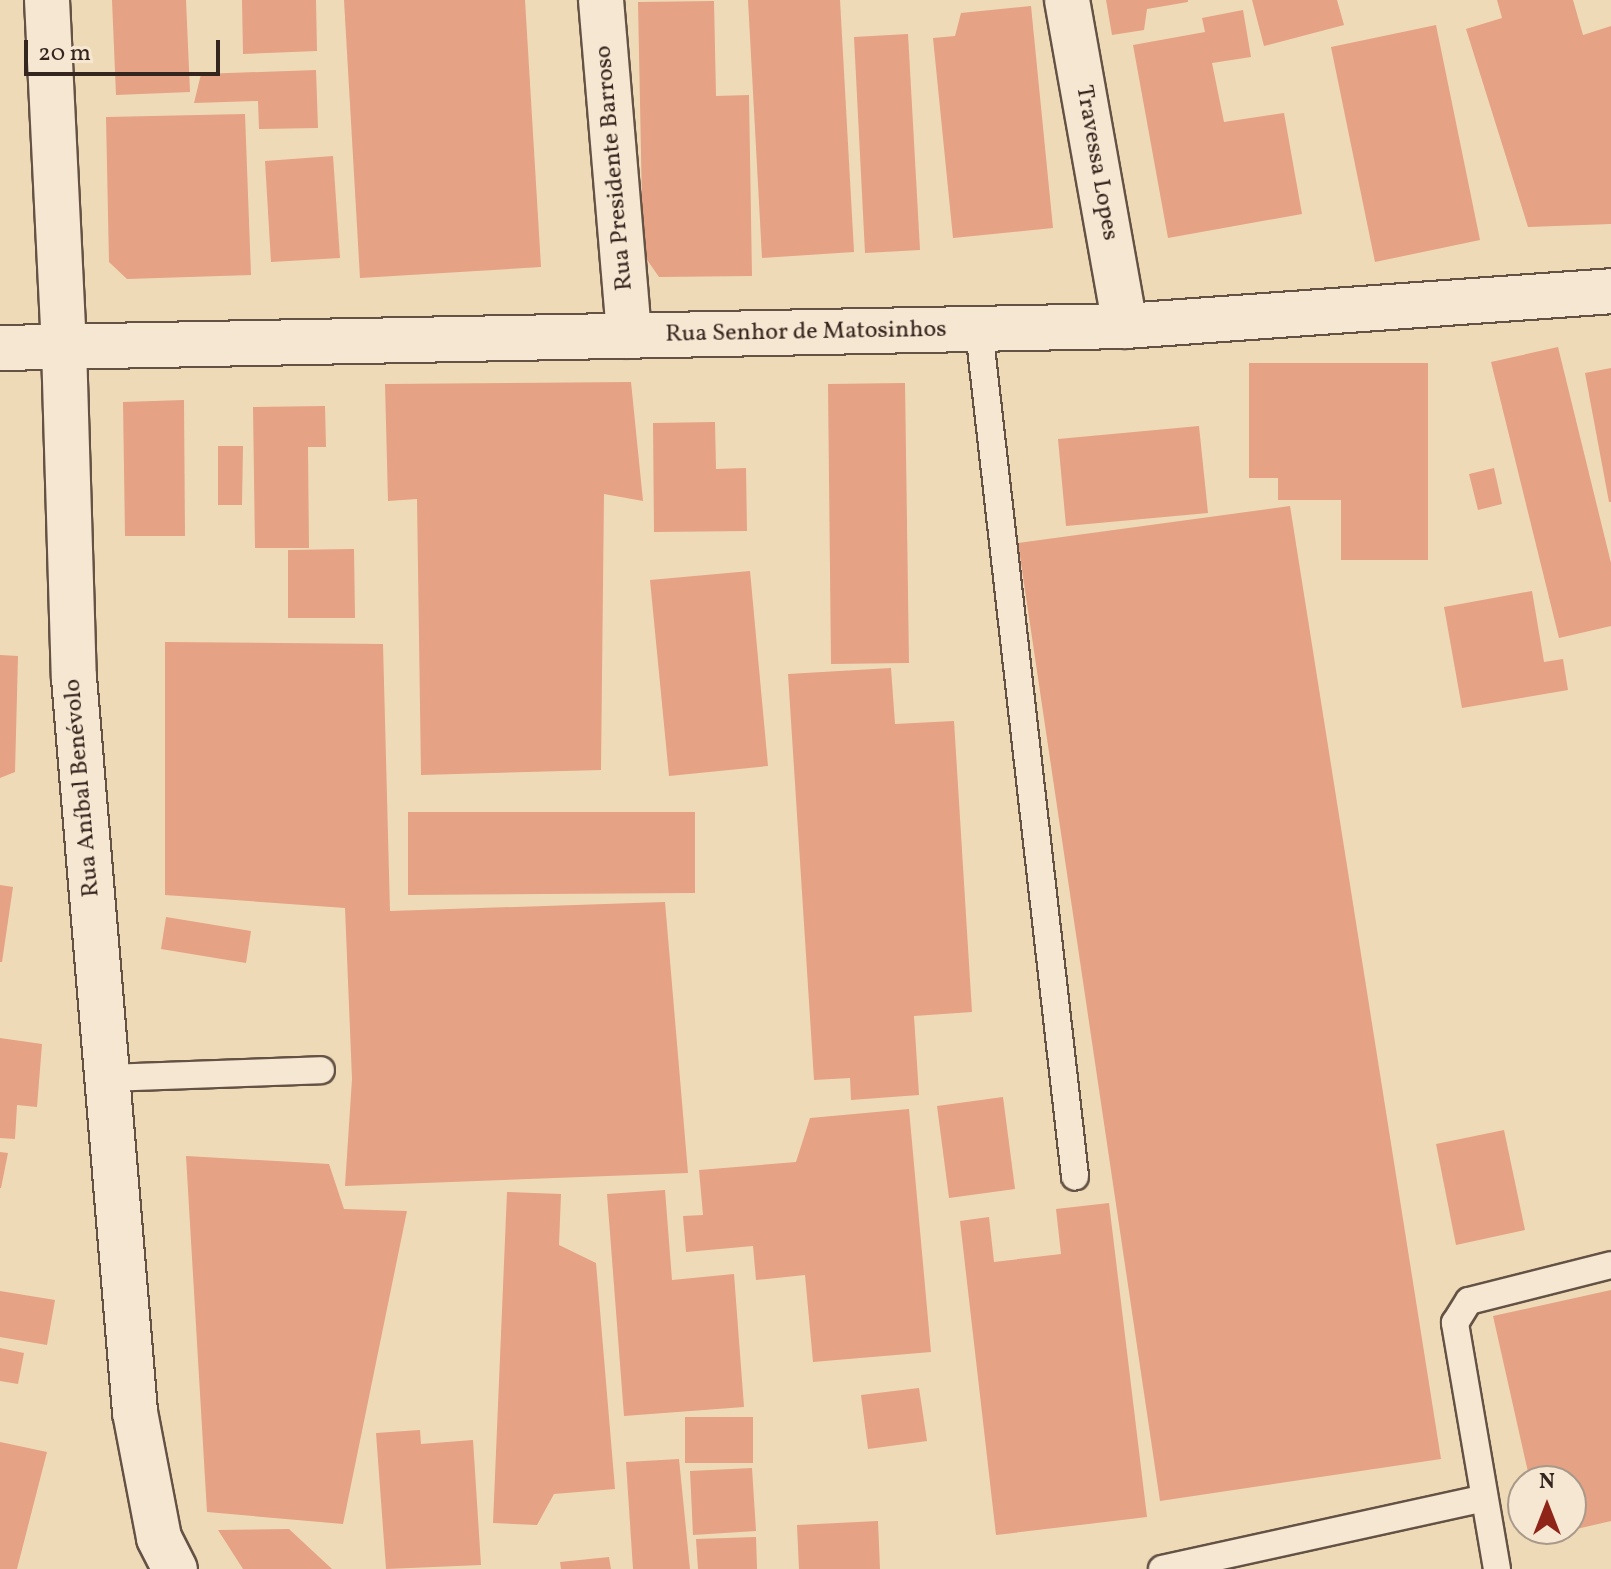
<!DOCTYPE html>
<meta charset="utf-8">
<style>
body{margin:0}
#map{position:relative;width:1611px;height:1569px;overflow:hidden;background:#efdab8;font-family:Vollkorn,serif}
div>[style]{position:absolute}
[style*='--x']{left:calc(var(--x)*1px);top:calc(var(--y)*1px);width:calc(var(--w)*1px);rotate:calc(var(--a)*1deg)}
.building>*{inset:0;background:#e5a284}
.roads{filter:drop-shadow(2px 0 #645245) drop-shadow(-2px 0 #645245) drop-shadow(0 2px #645245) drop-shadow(0 -2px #645245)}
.lane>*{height:26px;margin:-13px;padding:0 13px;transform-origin:13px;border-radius:13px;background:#f5e7d1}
.street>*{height:44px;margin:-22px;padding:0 22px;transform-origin:22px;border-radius:22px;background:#f5e7d1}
span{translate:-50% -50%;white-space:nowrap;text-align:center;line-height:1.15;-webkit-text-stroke:7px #f5e7d1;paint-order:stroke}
.street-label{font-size:24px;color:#35251f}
.north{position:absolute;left:1507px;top:1465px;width:80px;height:80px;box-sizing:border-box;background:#f5e7d1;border:2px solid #a8998a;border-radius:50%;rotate:0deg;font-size:22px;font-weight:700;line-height:32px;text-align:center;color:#35251f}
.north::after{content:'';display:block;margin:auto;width:28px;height:36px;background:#8f2418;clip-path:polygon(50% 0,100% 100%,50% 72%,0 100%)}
.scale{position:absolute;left:24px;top:40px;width:196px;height:36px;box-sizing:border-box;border:4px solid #35251f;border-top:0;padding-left:10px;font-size:24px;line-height:28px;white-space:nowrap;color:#35251f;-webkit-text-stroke:6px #f5e7d1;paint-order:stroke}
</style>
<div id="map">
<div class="building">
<i style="clip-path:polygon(112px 0,186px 0,190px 92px,116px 95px)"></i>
<i style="clip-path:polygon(242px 0,316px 0,317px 51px,243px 54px)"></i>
<i style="clip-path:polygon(344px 0,525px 0,541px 267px,360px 278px)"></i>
<i style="clip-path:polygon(748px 0,840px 0,854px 252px,762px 258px)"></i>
<i style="clip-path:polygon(1106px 0,1188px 0,1188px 2px,1147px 9px,1144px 30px,1112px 35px)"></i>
<i style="clip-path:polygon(1252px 0,1337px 0,1344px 25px,1264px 46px)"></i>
<i style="clip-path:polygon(1497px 0,1573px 0,1583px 35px,1611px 26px,1611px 224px,1528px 227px,1466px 29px,1502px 18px)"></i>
<i style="clip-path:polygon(714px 1px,716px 96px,749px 95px,752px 276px,659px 277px,643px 254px,638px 2px)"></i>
<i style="clip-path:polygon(1031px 6px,1053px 228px,953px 238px,933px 38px,955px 36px,961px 13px)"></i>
<i style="clip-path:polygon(1243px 10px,1251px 57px,1212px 63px,1224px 122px,1284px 113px,1302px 214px,1168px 238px,1133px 45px,1205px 32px,1202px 18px)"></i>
<i style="clip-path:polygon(1436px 25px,1480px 240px,1375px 262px,1331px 47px)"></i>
<i style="clip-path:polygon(908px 34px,920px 250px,865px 253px,854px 37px)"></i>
<i style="clip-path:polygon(316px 70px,318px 128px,259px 129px,258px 101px,194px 103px,201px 74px)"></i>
<i style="clip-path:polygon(245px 114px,251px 275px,127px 279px,109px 262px,106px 117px)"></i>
<i style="clip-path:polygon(333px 156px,340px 258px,271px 262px,265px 161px)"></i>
<i style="clip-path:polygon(1558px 347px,1611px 563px,1611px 626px,1559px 638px,1491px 362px)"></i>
<i style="clip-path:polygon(1249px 363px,1428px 363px,1428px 560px,1341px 560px,1341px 500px,1278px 500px,1278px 478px,1249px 478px)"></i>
<i style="clip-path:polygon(1611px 368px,1611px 502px,1609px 502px,1585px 373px)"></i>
<i style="clip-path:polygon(631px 382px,643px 501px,604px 494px,601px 770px,421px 775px,417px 499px,388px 501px,385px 384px)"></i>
<i style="clip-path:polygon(905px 383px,909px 663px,831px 664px,828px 384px)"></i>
<i style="clip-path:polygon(184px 400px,185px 536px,125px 536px,123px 402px)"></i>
<i style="clip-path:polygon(325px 406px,326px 447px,308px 447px,309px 548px,255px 548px,253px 407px)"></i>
<i style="clip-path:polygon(715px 422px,716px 469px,746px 468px,747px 531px,654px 532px,653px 423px)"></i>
<i style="clip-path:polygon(1199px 426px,1208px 513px,1066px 526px,1058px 439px)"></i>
<i style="clip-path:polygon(218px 446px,243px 446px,242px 505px,218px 505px)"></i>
<i style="clip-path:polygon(1494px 468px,1502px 504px,1478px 510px,1469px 474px)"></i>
<i style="clip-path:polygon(1290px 506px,1441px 1459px,1160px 1501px,1018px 543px)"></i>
<i style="clip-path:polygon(354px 549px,355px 618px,288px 618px,288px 550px)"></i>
<i style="clip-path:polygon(750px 571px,768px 766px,669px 776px,650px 580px)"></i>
<i style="clip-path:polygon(1532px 591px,1544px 662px,1563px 659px,1568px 690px,1462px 708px,1444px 607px)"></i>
<i style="clip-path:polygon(165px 642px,383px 644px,390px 911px,665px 902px,688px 1173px,345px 1186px,352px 1079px,345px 908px,165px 895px)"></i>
<i style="clip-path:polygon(0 655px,18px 656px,15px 772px,0 778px)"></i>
<i style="clip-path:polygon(891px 668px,895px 724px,954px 721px,972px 1012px,914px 1016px,919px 1095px,851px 1100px,850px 1078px,814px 1080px,788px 674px)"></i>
<i style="clip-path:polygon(408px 812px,695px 812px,695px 893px,408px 895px)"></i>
<i style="clip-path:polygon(0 885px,13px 887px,2px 962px,0 962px)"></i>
<i style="clip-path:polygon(166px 917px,251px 931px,246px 963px,161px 949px)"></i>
<i style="clip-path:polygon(0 1038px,42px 1044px,37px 1107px,17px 1105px,15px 1139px,0 1138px)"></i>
<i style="clip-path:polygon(1003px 1097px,1015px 1189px,949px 1198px,937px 1106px)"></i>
<i style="clip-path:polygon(909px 1109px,931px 1352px,813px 1362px,805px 1275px,756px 1280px,753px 1246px,686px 1252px,683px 1216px,703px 1215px,699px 1170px,796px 1162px,810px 1118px)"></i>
<i style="clip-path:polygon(1504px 1130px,1525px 1230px,1456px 1245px,1436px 1144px)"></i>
<i style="clip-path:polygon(0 1152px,8px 1153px,1px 1188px,0 1188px)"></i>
<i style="clip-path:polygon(186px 1156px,329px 1164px,344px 1209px,407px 1211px,343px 1524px,207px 1512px)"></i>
<i style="clip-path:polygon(665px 1190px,672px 1280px,734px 1274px,744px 1407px,624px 1416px,607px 1194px)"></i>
<i style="clip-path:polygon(507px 1192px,561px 1194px,559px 1245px,596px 1263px,615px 1489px,554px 1494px,537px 1525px,493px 1523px)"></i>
<i style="clip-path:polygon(1109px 1203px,1147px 1517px,996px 1535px,960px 1221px,989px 1217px,994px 1262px,1061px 1254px,1056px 1209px)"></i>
<i style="clip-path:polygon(1611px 1290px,1611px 1521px,1542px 1537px,1540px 1529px,1571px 1529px,1571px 1481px,1530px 1481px,1493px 1316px)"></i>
<i style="clip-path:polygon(0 1291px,55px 1300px,47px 1345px,0 1337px)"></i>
<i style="clip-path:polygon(0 1348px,24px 1353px,18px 1384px,0 1381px)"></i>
<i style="clip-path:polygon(919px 1388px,927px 1441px,868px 1449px,861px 1395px)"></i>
<i style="clip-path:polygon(685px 1417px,753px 1417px,753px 1463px,685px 1463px)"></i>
<i style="clip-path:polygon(420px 1430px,421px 1444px,473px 1440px,481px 1565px,386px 1569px,376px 1433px)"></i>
<i style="clip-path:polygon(0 1442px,47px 1452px,17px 1569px,0 1569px)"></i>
<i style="clip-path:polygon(679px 1459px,690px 1569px,633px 1569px,626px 1462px)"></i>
<i style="clip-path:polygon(752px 1468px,756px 1531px,693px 1535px,690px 1471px)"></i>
<i style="clip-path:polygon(878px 1521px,880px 1569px,799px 1569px,797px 1525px)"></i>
<i style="clip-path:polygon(289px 1529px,332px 1569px,243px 1569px,218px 1530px)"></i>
<i style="clip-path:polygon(756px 1537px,757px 1569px,698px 1569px,696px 1539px)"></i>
<i style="clip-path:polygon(609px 1557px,611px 1569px,561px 1569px,560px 1562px)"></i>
</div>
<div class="roads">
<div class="lane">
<i style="--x:979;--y:330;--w:852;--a:83.53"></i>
<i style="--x:107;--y:1078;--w:214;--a:-2.1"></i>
<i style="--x:1162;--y:1569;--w:330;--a:-12.4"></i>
<i style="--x:1497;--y:1569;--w:250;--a:-99.7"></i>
<i style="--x:1455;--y:1323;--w:26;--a:-58"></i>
<i style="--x:1469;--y:1301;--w:146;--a:-14.2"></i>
</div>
<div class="street">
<i style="--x:47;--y:0;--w:347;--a:87.2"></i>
<i style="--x:64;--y:347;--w:331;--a:88.3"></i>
<i style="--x:74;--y:678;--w:737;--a:85.25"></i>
<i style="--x:135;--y:1412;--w:128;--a:79.2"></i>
<i style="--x:159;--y:1538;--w:35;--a:63"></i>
<i style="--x:601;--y:0;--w:337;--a:85.2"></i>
<i style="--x:1067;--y:0;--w:331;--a:79.9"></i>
<i style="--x:0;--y:348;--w:1125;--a:-1.12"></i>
<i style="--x:1125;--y:326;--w:487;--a:-4.1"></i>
</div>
</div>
<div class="street-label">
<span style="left:1096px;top:163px;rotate:80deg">Travessa Lopes</span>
<span style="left:615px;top:168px;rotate:-95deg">Rua Presidente Barroso</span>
<span style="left:806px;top:333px;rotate:-1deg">Rua Senhor de Matosinhos</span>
<span style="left:83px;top:788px;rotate:-95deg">Rua Aníbal Benévolo</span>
</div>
<div class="north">N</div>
<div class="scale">20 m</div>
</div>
